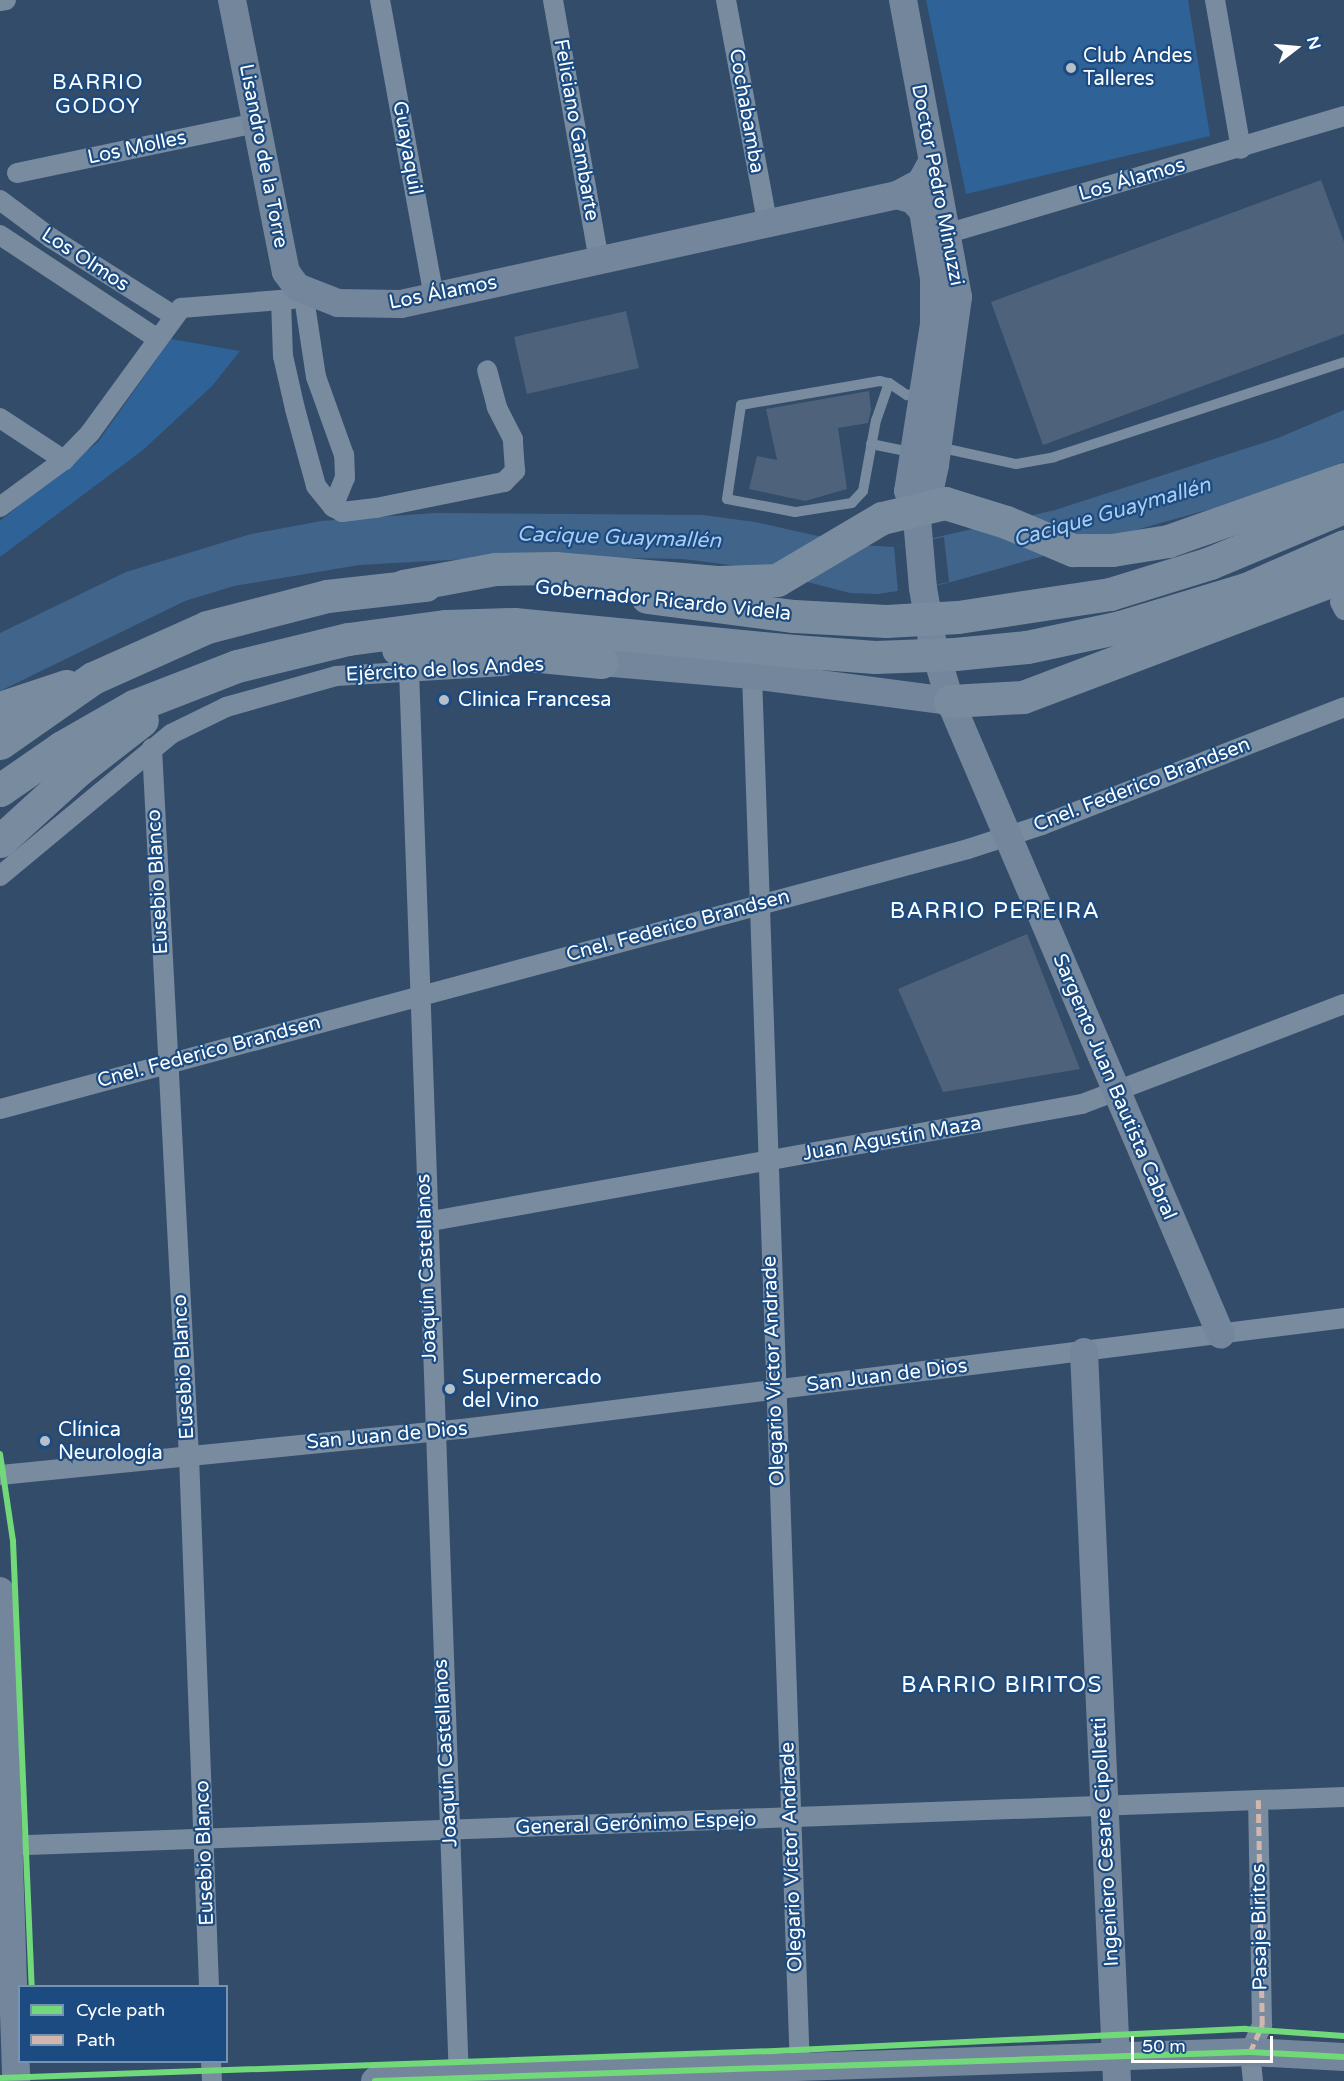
<!DOCTYPE html>
<meta charset="utf-8">
<style>
body{margin:0}
#map{position:relative;width:1344px;height:2081px;overflow:hidden;background:#324c69;font-family:"Varela Round",sans-serif}
div>[style]{position:absolute}
[style*='--x']{left:calc(var(--x)*1px);top:calc(var(--y)*1px);width:calc(var(--w)*1px);rotate:calc(var(--a)*1deg)}
.green>*{inset:0;background:#2f6297}
.water>*{inset:0;background:#41648a}
.pier>*{inset:0;background:#324c69}
.building>*{inset:0;background:#4e637b}
.lane>*{height:10px;margin:-5px;padding:0 5px;transform-origin:5px;border-radius:5px;background:#788b9f}
.street>*{height:20px;margin:-10px;padding:0 10px;transform-origin:10px;border-radius:10px;background:#788b9f}
.secondary>*{height:28px;margin:-14px;padding:0 14px;transform-origin:14px;border-radius:14px;background:#73869b}
.highway>*{height:33px;margin:-16.5px;padding:0 16.5px;transform-origin:16.5px;border-radius:16.5px;background:#798c9f}
.highway-bridge>*{height:33px;margin:-16.5px;padding:0 16.5px;transform-origin:16.5px;border-radius:16.5px;background:#798c9f}
.quiet>*{height:4.5px;margin-top:-2.25px;transform-origin:0;background:repeating-linear-gradient(90deg,#d1b7ad 0 9px,transparent 0 13.5px)}
.cycleway>*{height:6px;margin:-3px;padding:0 3px;transform-origin:3px;border-radius:3px;background:#71d979}
.dots>*{width:16px;height:16px;translate:-50% -50%;box-sizing:border-box;border:3px solid #1b4b80;border-radius:50%}
span{translate:-50% -50%;white-space:nowrap;text-align:center;line-height:1.15;-webkit-text-stroke:4.5px #1b4b80;paint-order:stroke}
.poi-label{font-size:20px;color:#fff}
.left{translate:0 -50%;text-align:left}
.street-label{font-size:20px;color:#fff}
.neighbourhood-label{font-size:21px;color:#fff;letter-spacing:1.5px}
.water-label{font-size:21px;color:#aacdf1;font-style:italic}
.quarter-label{font-size:22px;color:#fff;letter-spacing:1.5px}
.legend{position:absolute;left:18px;top:1985px;width:210px;height:78px;box-sizing:border-box;background:#1b4b80;border:2px solid #7693b3;margin:0;padding:8px 10px;list-style:none;font-size:18px;color:#fff}
.legend li{display:flex;align-items:center;gap:12px;height:30px}
.legend b{width:30px;border:2px solid #7693b3}
.north{position:absolute;left:1266px;top:18px;width:60px;height:60px;-webkit-text-stroke:4px #1b4b80;paint-order:stroke;rotate:74deg;font-size:16px;font-weight:700;line-height:24px;text-align:center;color:#fff}
.north::after{content:'';display:block;margin:auto;width:21px;height:27px;background:#fff;clip-path:polygon(50% 0,100% 100%,50% 72%,0 100%)}
.scale{position:absolute;left:1131px;top:2036px;width:142px;height:27px;box-sizing:border-box;border:3px solid #fff;border-top:0;padding-left:8px;font-size:18px;line-height:21px;white-space:nowrap;color:#fff;-webkit-text-stroke:4px #1b4b80;paint-order:stroke}
</style>
<div id="map">
<div class="green">
<i style="clip-path:polygon(926px 0,1188px 0,1210px 136px,966px 194px)"></i>
<i style="clip-path:polygon(171px 339px,240px 351px,212px 386px,143px 450px,0 557px,0 521px,98px 442px)"></i>
</div>
<div class="water">
<i style="clip-path:polygon(1344px 410px,1344px 462px,1214px 508px,944px 584px,878px 594px,850px 593px,753px 568px,683px 559px,525px 556px,359px 565px,234px 586px,185px 601px,0 691px,0 633px,126px 572px,251px 534px,321px 521px,435px 513px,703px 515px,755px 522px,858px 545px,894px 547px,1055px 510px,1278px 438px)"></i>
</div>
<div class="pier">
<i style="clip-path:polygon(944px 537px,949px 582px,898px 592px,894px 547px)"></i>
</div>
<div class="building">
<i style="clip-path:polygon(1321px 180px,1344px 242px,1344px 334px,1043px 445px,991px 302px)"></i>
<i style="clip-path:polygon(626px 311px,639px 368px,527px 394px,514px 337px)"></i>
<i style="clip-path:polygon(869px 391px,871px 410px,868px 423px,838px 428px,847px 489px,805px 501px,749px 489px,757px 456px,777px 460px,766px 409px)"></i>
<i style="clip-path:polygon(1027px 934px,1080px 1069px,943px 1092px,898px 989px)"></i>
</div>
<div class="lane">
<i style="--x:889;--y:383;--w:39;--a:109"></i>
<i style="--x:876;--y:420;--w:72;--a:100.4"></i>
<i style="--x:863;--y:491;--w:16;--a:133"></i>
<i style="--x:852;--y:503;--w:58;--a:171"></i>
<i style="--x:795;--y:512;--w:69;--a:-169.2"></i>
<i style="--x:727;--y:499;--w:95;--a:-81.5"></i>
<i style="--x:741;--y:405;--w:141;--a:-9.8"></i>
<i style="--x:880;--y:381;--w:9;--a:13"></i>
<i style="--x:889;--y:383;--w:22;--a:34"></i>
<i style="--x:907;--y:395;--w:14;--a:-8"></i>
<i style="--x:871;--y:444;--w:41;--a:11.3"></i>
<i style="--x:938;--y:447;--w:80;--a:12.3"></i>
<i style="--x:1016;--y:464;--w:39;--a:-10"></i>
<i style="--x:1054;--y:457;--w:305;--a:-18.1"></i>
</div>
<div class="street">
<i style="--x:380;--y:0;--w:302;--a:79.7"></i>
<i style="--x:553;--y:0;--w:264;--a:80"></i>
<i style="--x:726;--y:0;--w:226;--a:79.5"></i>
<i style="--x:1215;--y:0;--w:151;--a:80.1"></i>
<i style="--x:0;--y:1;--w:6;--a:-9"></i>
<i style="--x:17;--y:173;--w:244;--a:-11.8"></i>
<i style="--x:0;--y:200;--w:64;--a:36.7"></i>
<i style="--x:51;--y:238;--w:144;--a:32.3"></i>
<i style="--x:949;--y:233;--w:412;--a:-16.5"></i>
<i style="--x:0;--y:235;--w:187;--a:33.4"></i>
<i style="--x:281;--y:300;--w:56;--a:88"></i>
<i style="--x:283;--y:356;--w:54;--a:77.2"></i>
<i style="--x:295;--y:409;--w:80;--a:74.7"></i>
<i style="--x:316;--y:486;--w:27;--a:51"></i>
<i style="--x:333;--y:507;--w:31;--a:-68"></i>
<i style="--x:345;--y:478;--w:23;--a:-92"></i>
<i style="--x:344;--y:455;--w:83;--a:-109.7"></i>
<i style="--x:316;--y:377;--w:80;--a:-98.6"></i>
<i style="--x:0;--y:418;--w:77;--a:33.3"></i>
<i style="--x:0;--y:507;--w:79;--a:-36.3"></i>
<i style="--x:64;--y:460;--w:37;--a:-46"></i>
<i style="--x:90;--y:433;--w:155;--a:-53.9"></i>
<i style="--x:181;--y:308;--w:112;--a:-4.6"></i>
<i style="--x:333;--y:507;--w:10;--a:29"></i>
<i style="--x:342;--y:512;--w:34;--a:-7"></i>
<i style="--x:376;--y:508;--w:131;--a:-11.5"></i>
<i style="--x:504;--y:482;--w:16;--a:-45"></i>
<i style="--x:515;--y:471;--w:32;--a:-94"></i>
<i style="--x:513;--y:439;--w:36;--a:-117"></i>
<i style="--x:497;--y:407;--w:38;--a:-105"></i>
<i style="--x:1340;--y:602;--w:9;--a:63"></i>
<i style="--x:409;--y:670;--w:1412;--a:87.97"></i>
<i style="--x:752;--y:675;--w:1393;--a:88.03"></i>
<i style="--x:152;--y:748;--w:709;--a:87.01"></i>
<i style="--x:189;--y:1456;--w:530;--a:87.84"></i>
<i style="--x:0;--y:876;--w:222;--a:-39.7"></i>
<i style="--x:171;--y:734;--w:61;--a:-26.1"></i>
<i style="--x:226;--y:707;--w:114;--a:-15.7"></i>
<i style="--x:336;--y:676;--w:169;--a:-3.4"></i>
<i style="--x:0;--y:1109;--w:1002;--a:-15.03"></i>
<i style="--x:968;--y:849;--w:78;--a:-18"></i>
<i style="--x:1042;--y:825;--w:324;--a:-21.3"></i>
<i style="--x:426;--y:1222;--w:667;--a:-10.2"></i>
<i style="--x:1082;--y:1104;--w:280;--a:-20.9"></i>
<i style="--x:0;--y:1475;--w:464;--a:-5.7"></i>
<i style="--x:462;--y:1429;--w:889;--a:-7.17"></i>
<i style="--x:0;--y:1846;--w:1345;--a:-2.09"></i>
<i style="--x:211;--y:2062;--w:19;--a:87"></i>
<i style="--x:1253;--y:2081;--w:29;--a:-96"></i>
<i style="--x:1250;--y:2052;--w:30;--a:-66"></i>
<i style="--x:1262;--y:2025;--w:225;--a:-91"></i>
</div>
<div class="secondary">
<i style="--x:232;--y:0;--w:277;--a:78.8"></i>
<i style="--x:286;--y:272;--w:19;--a:54"></i>
<i style="--x:297;--y:287;--w:44;--a:21.3"></i>
<i style="--x:338;--y:303;--w:63;--a:0.9"></i>
<i style="--x:401;--y:304;--w:508;--a:-12.39"></i>
<i style="--x:897;--y:195;--w:27;--a:-28"></i>
<i style="--x:921;--y:182;--w:23;--a:-61"></i>
<i style="--x:903;--y:0;--w:302;--a:79.5"></i>
<i style="--x:958;--y:297;--w:170;--a:97.8"></i>
<i style="--x:935;--y:465;--w:29;--a:102"></i>
<i style="--x:929;--y:493;--w:19;--a:133"></i>
<i style="--x:897;--y:195;--w:17;--a:17"></i>
<i style="--x:913;--y:200;--w:15;--a:48"></i>
<i style="--x:923;--y:211;--w:69;--a:80.8"></i>
<i style="--x:934;--y:279;--w:45;--a:90"></i>
<i style="--x:934;--y:324;--w:169;--a:98.8"></i>
<i style="--x:908;--y:491;--w:18;--a:63"></i>
<i style="--x:916;--y:507;--w:81;--a:85.1"></i>
<i style="--x:923;--y:588;--w:53;--a:80.2"></i>
<i style="--x:932;--y:640;--w:64;--a:73.6"></i>
<i style="--x:950;--y:701;--w:689;--a:66.86"></i>
<i style="--x:601;--y:662;--w:152;--a:4.9"></i>
<i style="--x:752;--y:675;--w:200;--a:7.5"></i>
<i style="--x:1084;--y:1352;--w:730;--a:87.41"></i>
<i style="--x:0;--y:1591;--w:490;--a:88.1"></i>
<i style="--x:375;--y:2081;--w:875;--a:-1.9"></i>
<i style="--x:1250;--y:2052;--w:94;--a:3"></i>
</div>
<div class="highway">
<i style="--x:403;--y:586;--w:95;--a:-10.4"></i>
<i style="--x:496;--y:569;--w:59;--a:-1"></i>
<i style="--x:555;--y:568;--w:165;--a:4.9"></i>
<i style="--x:719;--y:582;--w:58;--a:-2"></i>
<i style="--x:777;--y:580;--w:122;--a:-30.6"></i>
<i style="--x:882;--y:518;--w:65;--a:-13.4"></i>
<i style="--x:945;--y:503;--w:64;--a:17.3"></i>
<i style="--x:1006;--y:522;--w:73;--a:22.7"></i>
<i style="--x:1073;--y:550;--w:39;--a:0"></i>
<i style="--x:1112;--y:550;--w:57;--a:-9.1"></i>
<i style="--x:1168;--y:541;--w:187;--a:-19.4"></i>
<i style="--x:1110;--y:594;--w:105;--a:-17.2"></i>
<i style="--x:1210;--y:563;--w:145;--a:-22.7"></i>
<i style="--x:647;--y:597;--w:148;--a:7.4"></i>
<i style="--x:1120;--y:627;--w:132;--a:-16.8"></i>
<i style="--x:1246;--y:589;--w:107;--a:-23.7"></i>
<i style="--x:398;--y:649;--w:78;--a:0.7"></i>
<i style="--x:476;--y:650;--w:126;--a:5.5"></i>
<i style="--x:950;--y:701;--w:73;--a:-3.1"></i>
<i style="--x:1023;--y:697;--w:343;--a:-20.7"></i>
<i style="--x:0;--y:708;--w:70;--a:-18.4"></i>
<i style="--x:0;--y:743;--w:113;--a:-35"></i>
<i style="--x:93;--y:678;--w:125;--a:-24.1"></i>
<i style="--x:207;--y:627;--w:124;--a:-14.5"></i>
<i style="--x:327;--y:596;--w:99;--a:-6.4"></i>
<i style="--x:0;--y:790;--w:75;--a:-34.7"></i>
<i style="--x:62;--y:747;--w:83;--a:-29.7"></i>
<i style="--x:134;--y:706;--w:110;--a:-21.2"></i>
<i style="--x:237;--y:666;--w:114;--a:-13.7"></i>
<i style="--x:348;--y:639;--w:99;--a:-7.6"></i>
<i style="--x:446;--y:626;--w:68;--a:-1.7"></i>
<i style="--x:514;--y:624;--w:281;--a:5.5"></i>
<i style="--x:0;--y:841;--w:105;--a:-42.3"></i>
<i style="--x:78;--y:770;--w:81;--a:-38"></i>
</div>
<div class="highway-bridge">
<i style="--x:794;--y:616;--w:92;--a:3.1"></i>
<i style="--x:886;--y:621;--w:72;--a:-3.2"></i>
<i style="--x:958;--y:617;--w:154;--a:-8.6"></i>
<i style="--x:794;--y:651;--w:81;--a:4.2"></i>
<i style="--x:875;--y:657;--w:80;--a:-2.1"></i>
<i style="--x:955;--y:654;--w:72;--a:-5.6"></i>
<i style="--x:1027;--y:647;--w:95;--a:-12.1"></i>
</div>
<div class="quiet">
<i style="--x:1250;--y:2052;--w:30;--a:-66"></i>
<i style="--x:1262;--y:2025;--w:225;--a:-91"></i>
</div>
<div class="cycleway">
<i style="--x:0;--y:1454;--w:88;--a:81.5"></i>
<i style="--x:13;--y:1541;--w:445;--a:87.6"></i>
<i style="--x:0;--y:2078;--w:775;--a:-2"></i>
<i style="--x:775;--y:2051;--w:471;--a:-2.7"></i>
<i style="--x:1245;--y:2029;--w:99;--a:4"></i>
<i style="--x:375;--y:2081;--w:875;--a:-1.9"></i>
<i style="--x:1250;--y:2052;--w:94;--a:3"></i>
</div>
<div class="dots">
<i style="left:1071px;top:68px;background:#b7c0ca"></i>
<i style="left:444px;top:700px;background:#b7c0ca"></i>
<i style="left:450px;top:1389px;background:#b7c0ca"></i>
<i style="left:45px;top:1441px;background:#b7c0ca"></i>
</div>
<div class="poi-label">
<span class="left" style="left:1083px;top:68px">Club Andes<br>Talleres</span>
<span class="left" style="left:458px;top:700px">Clinica Francesa</span>
<span class="left" style="left:462px;top:1390px">Supermercado<br>del Vino</span>
<span class="left" style="left:58px;top:1442px">Clínica<br>Neurología</span>
</div>
<div class="street-label">
<span style="left:746px;top:111px;rotate:80deg">Cochabamba</span>
<span style="left:576px;top:130px;rotate:80deg">Feliciano Gambarte</span>
<span style="left:137px;top:148px;rotate:-12deg">Los Molles</span>
<span style="left:407px;top:148px;rotate:80deg">Guayaquil</span>
<span style="left:263px;top:156px;rotate:79deg">Lisandro de la Torre</span>
<span style="left:1132px;top:180px;rotate:-16deg">Los Álamos</span>
<span style="left:937px;top:185px;rotate:79deg">Doctor Pedro Minuzzi</span>
<span style="left:85px;top:260px;rotate:33deg">Los Olmos</span>
<span style="left:443px;top:293px;rotate:-11deg">Los Álamos</span>
<span style="left:663px;top:601px;rotate:6deg">Gobernador Ricardo Videla</span>
<span style="left:445px;top:670px;rotate:-3deg">Ejército de los Andes</span>
<span style="left:1142px;top:785px;rotate:-21deg">Cnel. Federico Brandsen</span>
<span style="left:158px;top:882px;rotate:-93deg">Eusebio Blanco</span>
<span style="left:678px;top:926px;rotate:-15deg">Cnel. Federico Brandsen</span>
<span style="left:209px;top:1052px;rotate:-15deg">Cnel. Federico Brandsen</span>
<span style="left:1114px;top:1087px;rotate:67deg">Sargento Juan Bautista Cabral</span>
<span style="left:892px;top:1139px;rotate:-10deg">Juan Agustín Maza</span>
<span style="left:427px;top:1268px;rotate:-92deg">Joaquín Castellanos</span>
<span style="left:184px;top:1367px;rotate:-93deg">Eusebio Blanco</span>
<span style="left:774px;top:1371px;rotate:-92deg">Olegario Víctor Andrade</span>
<span style="left:887px;top:1376px;rotate:-7deg">San Juan de Dios</span>
<span style="left:387px;top:1436px;rotate:-5deg">San Juan de Dios</span>
<span style="left:446px;top:1753px;rotate:-93deg">Joaquín Castellanos</span>
<span style="left:636px;top:1824px;rotate:-2deg">General Gerónimo Espejo</span>
<span style="left:1106px;top:1842px;rotate:-93deg">Ingeniero Cesare Cipolletti</span>
<span style="left:205px;top:1853px;rotate:-92deg">Eusebio Blanco</span>
<span style="left:792px;top:1857px;rotate:-92deg">Olegario Víctor Andrade</span>
<span style="left:1260px;top:1927px;rotate:-91deg">Pasaje Biritos</span>
</div>
<div class="neighbourhood-label">
<span style="left:98px;top:95px">BARRIO<br>GODOY</span>
</div>
<div class="water-label">
<span style="left:1112px;top:513px;rotate:-16deg">Cacique Guaymallén</span>
<span style="left:619px;top:538px;rotate:2deg">Cacique Guaymallén</span>
</div>
<div class="quarter-label">
<span style="left:995px;top:912px">BARRIO PEREIRA</span>
<span style="left:1002px;top:1686px">BARRIO BIRITOS</span>
</div>
<ul class="legend">
<li><b style="height:8px;background:#71d979"></b>Cycle path</li>
<li><b style="height:8px;background:#d1b7ad"></b>Path</li>
</ul>
<div class="north">N</div>
<div class="scale">50 m</div>
</div>
